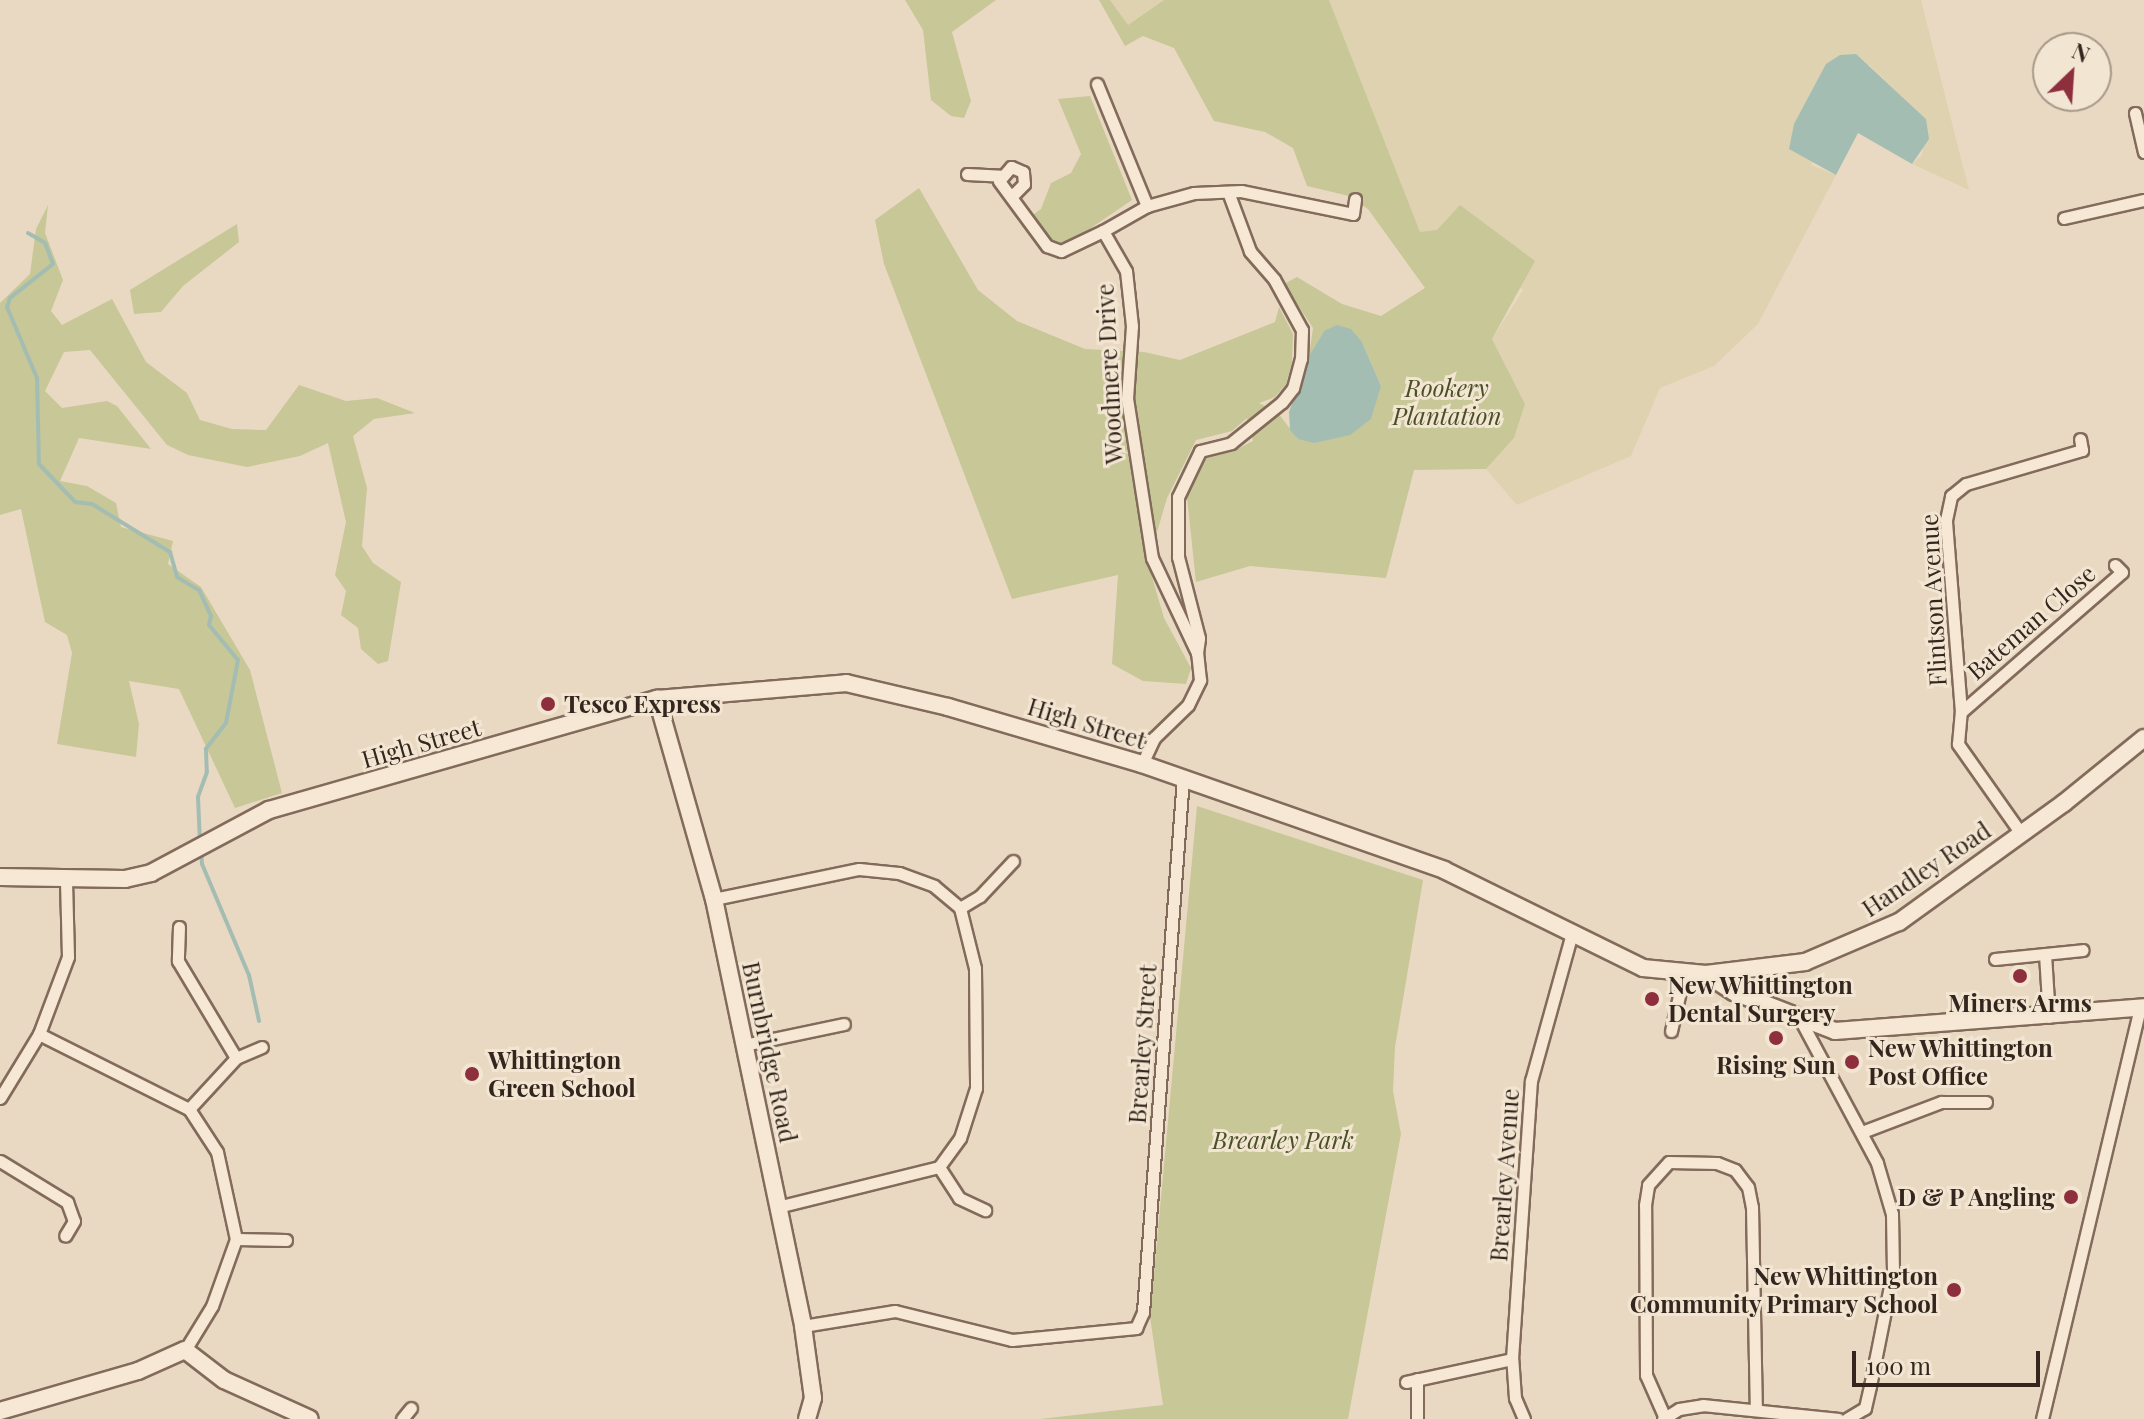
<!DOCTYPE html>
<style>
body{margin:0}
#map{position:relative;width:2144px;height:1419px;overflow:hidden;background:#ead9c2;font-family:"Playfair Display",serif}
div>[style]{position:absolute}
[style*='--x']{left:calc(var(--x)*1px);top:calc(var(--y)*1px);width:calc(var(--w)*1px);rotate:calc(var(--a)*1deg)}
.farmland>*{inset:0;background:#dfd2b0}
.green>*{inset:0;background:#c7c797}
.water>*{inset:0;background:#a4bdb3}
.stream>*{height:4px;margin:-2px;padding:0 2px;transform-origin:2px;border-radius:2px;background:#a4bdb3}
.roads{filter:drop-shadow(2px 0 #836b5b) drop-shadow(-2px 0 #836b5b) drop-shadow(0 2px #836b5b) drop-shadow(0 -2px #836b5b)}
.street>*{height:11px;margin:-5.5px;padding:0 5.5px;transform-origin:5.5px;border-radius:5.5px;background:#f6e8d5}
.secondary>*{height:16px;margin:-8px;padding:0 8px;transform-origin:8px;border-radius:8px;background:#f6e8d5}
.dots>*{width:22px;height:22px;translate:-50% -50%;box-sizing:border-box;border:4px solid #f2e5d1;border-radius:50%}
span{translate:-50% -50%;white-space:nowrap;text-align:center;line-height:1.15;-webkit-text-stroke:6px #f2e5d1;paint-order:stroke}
.street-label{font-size:24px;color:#34261e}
.park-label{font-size:24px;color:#494f26;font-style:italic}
.poi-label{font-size:24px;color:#34261e;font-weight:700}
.left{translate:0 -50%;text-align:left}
.right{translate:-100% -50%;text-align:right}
.north{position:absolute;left:2032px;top:32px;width:80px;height:80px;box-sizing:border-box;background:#f2e5d1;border:2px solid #a69989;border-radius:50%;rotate:25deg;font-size:22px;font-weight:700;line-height:32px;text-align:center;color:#34261e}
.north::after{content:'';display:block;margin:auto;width:28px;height:36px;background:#8d2f3c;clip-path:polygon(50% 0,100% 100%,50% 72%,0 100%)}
.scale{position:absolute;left:1852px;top:1351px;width:188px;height:36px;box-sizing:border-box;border:4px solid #34261e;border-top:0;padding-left:10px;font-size:24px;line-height:28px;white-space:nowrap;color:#34261e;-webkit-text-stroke:6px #f2e5d1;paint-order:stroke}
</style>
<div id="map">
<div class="farmland">
<i style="clip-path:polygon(1110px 0,1164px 0,1128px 25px)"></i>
<i style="clip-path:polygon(1329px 0,1921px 0,1969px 190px,1912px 164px,1922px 155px,1926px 119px,1869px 65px,1811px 165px,1836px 175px,1758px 324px,1714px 366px,1660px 388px,1631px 456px,1517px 505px,1486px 469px,1514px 438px,1525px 404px,1492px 339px,1523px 290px,1437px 231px,1420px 233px)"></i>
</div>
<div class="green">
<i style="clip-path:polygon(905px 0,996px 0,952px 32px,971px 101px,964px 118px,951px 116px,931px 100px,923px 30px)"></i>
<i style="clip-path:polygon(1099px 0,1110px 0,1128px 25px,1164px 0,1329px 0,1420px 232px,1437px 230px,1460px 205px,1535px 261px,1492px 339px,1525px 404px,1514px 438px,1486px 469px,1414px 470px,1386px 578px,1250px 566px,1196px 582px,1187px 497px,1208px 455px,1231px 452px,1253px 441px,1247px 418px,1232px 431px,1196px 440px,1167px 498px,1148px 563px,1164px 618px,1191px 668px,1186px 684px,1143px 681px,1112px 664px,1118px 575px,1012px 599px,884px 264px,875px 220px,919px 188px,978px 290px,1017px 321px,1085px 349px,1144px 352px,1180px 360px,1275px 322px,1279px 307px,1293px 334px,1292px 363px,1286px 384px,1275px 397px,1259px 403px,1278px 413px,1298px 439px,1381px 386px,1362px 342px,1324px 331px,1309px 356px,1313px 328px,1284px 284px,1297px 277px,1342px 304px,1381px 316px,1425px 288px,1368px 209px,1349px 196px,1307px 186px,1293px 148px,1265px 132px,1214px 121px,1174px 48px,1143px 36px,1125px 46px)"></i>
<i style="clip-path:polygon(1090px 96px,1132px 200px,1066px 245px,1056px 244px,1030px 217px,1041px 209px,1051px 183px,1071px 173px,1081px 154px,1058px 99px)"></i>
<i style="clip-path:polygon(48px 205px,45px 233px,63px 280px,51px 311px,62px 325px,112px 299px,146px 362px,187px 393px,200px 420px,232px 429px,266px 430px,299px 385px,346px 401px,377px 398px,415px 413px,374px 419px,353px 436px,367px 488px,362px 546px,373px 563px,401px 582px,388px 661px,378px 664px,361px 649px,358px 628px,341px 615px,346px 591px,335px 575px,346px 522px,328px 443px,300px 456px,247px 467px,188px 455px,167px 445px,90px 350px,64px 352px,45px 391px,62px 408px,107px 401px,117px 406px,151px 449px,79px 438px,60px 481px,87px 486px,116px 503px,121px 527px,173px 541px,168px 564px,201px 587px,250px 670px,282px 793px,235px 808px,179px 689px,129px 681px,139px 724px,136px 757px,57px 744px,72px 653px,67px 635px,45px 622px,21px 509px,0 515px,0 303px,30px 274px,36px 229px)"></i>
<i style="clip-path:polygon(237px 224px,239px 242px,183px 286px,161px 312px,134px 314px,130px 290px)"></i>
<i style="clip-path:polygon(1197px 806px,1423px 880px,1395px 1047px,1393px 1091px,1401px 1134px,1348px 1419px,1040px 1419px,1163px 1405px,1150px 1317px)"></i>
</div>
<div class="water">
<i style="clip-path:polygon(1856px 54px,1926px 119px,1929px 139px,1912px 164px,1858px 133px,1836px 175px,1789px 149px,1794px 124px,1826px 64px,1840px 55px)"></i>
<i style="clip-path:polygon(1337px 325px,1351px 329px,1362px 342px,1381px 386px,1371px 419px,1350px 435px,1314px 443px,1298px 439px,1290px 430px,1289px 412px,1309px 356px,1324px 331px)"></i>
</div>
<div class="stream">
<i style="--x:28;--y:233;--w:20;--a:30"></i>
<i style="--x:45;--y:243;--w:22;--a:69"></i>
<i style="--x:53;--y:264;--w:55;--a:141.7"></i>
<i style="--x:10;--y:298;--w:9;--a:108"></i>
<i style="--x:7;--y:307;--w:77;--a:67.1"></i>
<i style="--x:37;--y:378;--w:86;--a:88.7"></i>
<i style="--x:39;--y:464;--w:52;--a:46.5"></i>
<i style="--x:75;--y:502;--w:17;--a:7"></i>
<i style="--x:92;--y:504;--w:92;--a:31.6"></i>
<i style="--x:170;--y:552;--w:26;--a:74"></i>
<i style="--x:177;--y:577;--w:26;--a:31"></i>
<i style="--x:199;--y:590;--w:29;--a:65"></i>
<i style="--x:211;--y:616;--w:9;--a:103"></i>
<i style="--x:209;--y:625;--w:45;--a:50.4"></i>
<i style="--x:238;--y:660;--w:64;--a:100.8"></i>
<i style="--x:226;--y:723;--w:33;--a:128"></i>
<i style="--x:206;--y:749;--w:23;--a:88"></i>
<i style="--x:207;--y:772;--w:27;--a:110"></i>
<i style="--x:198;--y:797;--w:45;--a:87.5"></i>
<i style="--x:201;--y:850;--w:14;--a:86"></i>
<i style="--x:202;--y:864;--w:121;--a:67.1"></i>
<i style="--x:249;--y:975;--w:47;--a:77.7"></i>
</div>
<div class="roads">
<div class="street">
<i style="--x:1097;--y:84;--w:132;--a:67.7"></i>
<i style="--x:2135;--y:113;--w:40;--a:77"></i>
<i style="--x:967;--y:174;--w:34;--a:3"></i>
<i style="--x:1012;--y:196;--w:17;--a:-45"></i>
<i style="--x:1024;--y:184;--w:12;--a:-95"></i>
<i style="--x:1023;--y:172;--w:13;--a:-157"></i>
<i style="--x:1011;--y:167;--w:18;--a:131"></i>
<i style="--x:999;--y:181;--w:81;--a:53.6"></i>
<i style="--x:1047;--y:246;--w:15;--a:20"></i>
<i style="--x:1061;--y:251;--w:47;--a:-25.5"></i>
<i style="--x:2064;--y:218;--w:82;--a:-12.7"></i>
<i style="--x:1197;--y:653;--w:15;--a:-82"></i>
<i style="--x:1199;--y:638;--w:84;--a:-104.5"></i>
<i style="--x:1178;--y:557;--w:60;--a:-90"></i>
<i style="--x:1178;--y:497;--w:51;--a:-64.4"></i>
<i style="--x:1200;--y:451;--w:32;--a:-14"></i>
<i style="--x:1231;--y:443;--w:65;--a:-38.8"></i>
<i style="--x:1282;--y:402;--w:18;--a:-52"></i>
<i style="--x:1293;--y:388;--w:30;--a:-75"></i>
<i style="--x:1301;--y:359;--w:29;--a:-88"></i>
<i style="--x:1302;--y:330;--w:58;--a:-118.8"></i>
<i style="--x:1274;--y:279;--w:37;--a:-131"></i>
<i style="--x:1250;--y:251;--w:63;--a:-110.4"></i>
<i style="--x:1961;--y:712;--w:213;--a:-41"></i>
<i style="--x:2122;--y:572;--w:10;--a:-135"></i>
<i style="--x:1142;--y:764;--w:29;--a:-65"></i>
<i style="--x:1154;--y:738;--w:47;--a:-44.1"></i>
<i style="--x:1188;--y:705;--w:28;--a:-64"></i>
<i style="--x:1200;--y:680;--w:27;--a:-96"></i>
<i style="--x:1197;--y:653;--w:105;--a:-115.3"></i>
<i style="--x:1152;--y:558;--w:161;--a:-98.9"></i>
<i style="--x:1127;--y:399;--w:73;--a:-86.1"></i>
<i style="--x:1132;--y:326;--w:55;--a:-96.2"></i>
<i style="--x:1126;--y:271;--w:46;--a:-119.9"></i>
<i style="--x:1103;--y:231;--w:51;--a:-29.6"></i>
<i style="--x:1147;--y:206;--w:49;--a:-15.5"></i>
<i style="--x:1194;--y:193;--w:47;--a:-2.4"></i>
<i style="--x:1241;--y:191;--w:114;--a:11.6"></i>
<i style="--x:1353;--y:214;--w:15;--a:-82"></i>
<i style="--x:2020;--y:832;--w:108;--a:-125.2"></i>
<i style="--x:1958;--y:744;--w:32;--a:-85"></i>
<i style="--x:1961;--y:712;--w:193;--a:-94.5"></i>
<i style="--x:1946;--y:520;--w:25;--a:-78"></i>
<i style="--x:1951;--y:496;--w:19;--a:-39"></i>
<i style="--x:1966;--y:484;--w:121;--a:-16.3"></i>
<i style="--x:2082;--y:450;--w:11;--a:-100"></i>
<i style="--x:714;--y:899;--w:148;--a:-11.7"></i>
<i style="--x:859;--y:869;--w:40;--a:5.7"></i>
<i style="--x:899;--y:873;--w:37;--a:20"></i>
<i style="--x:934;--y:886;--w:34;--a:40"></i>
<i style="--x:960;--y:908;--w:62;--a:76"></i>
<i style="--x:975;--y:968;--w:120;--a:89.5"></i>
<i style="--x:976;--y:1088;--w:52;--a:107.7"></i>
<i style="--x:960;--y:1138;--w:36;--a:126"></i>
<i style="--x:939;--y:1167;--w:167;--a:166.1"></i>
<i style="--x:960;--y:908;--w:23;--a:-31"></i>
<i style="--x:980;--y:896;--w:48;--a:-46.7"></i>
<i style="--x:179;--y:927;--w:34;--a:92"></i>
<i style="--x:178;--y:961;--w:113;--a:59.1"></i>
<i style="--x:2045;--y:954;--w:63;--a:86.4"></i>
<i style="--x:1995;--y:959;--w:88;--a:-5.8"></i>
<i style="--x:1801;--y:1021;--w:161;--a:61.8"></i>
<i style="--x:1877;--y:1163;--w:53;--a:73.6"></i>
<i style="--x:1892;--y:1214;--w:57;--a:89"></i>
<i style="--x:1893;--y:1271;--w:117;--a:101.3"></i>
<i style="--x:1870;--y:1386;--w:23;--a:103"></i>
<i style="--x:1865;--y:1408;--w:21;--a:149"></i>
<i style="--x:1671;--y:1031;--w:58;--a:-77.2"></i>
<i style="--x:39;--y:1034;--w:168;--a:26.6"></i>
<i style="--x:189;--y:1109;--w:51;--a:56.9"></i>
<i style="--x:217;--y:1152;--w:89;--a:77.7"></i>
<i style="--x:236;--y:1239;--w:71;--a:109.7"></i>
<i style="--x:212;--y:1306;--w:52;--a:121.5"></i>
<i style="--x:744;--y:1045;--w:102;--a:-11.9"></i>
<i style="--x:0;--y:1098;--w:75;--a:-58.6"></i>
<i style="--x:39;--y:1034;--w:82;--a:-69.4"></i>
<i style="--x:68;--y:957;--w:76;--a:-91.5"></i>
<i style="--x:189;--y:1109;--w:69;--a:-47.3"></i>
<i style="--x:236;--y:1058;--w:28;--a:-23"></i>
<i style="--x:1862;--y:1132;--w:85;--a:-20.8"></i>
<i style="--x:1941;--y:1102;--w:45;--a:0"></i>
<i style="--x:0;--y:1161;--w:79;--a:31.5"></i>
<i style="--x:67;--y:1202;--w:20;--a:70"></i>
<i style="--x:74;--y:1221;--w:17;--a:121"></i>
<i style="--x:939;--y:1167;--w:37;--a:57"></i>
<i style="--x:959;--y:1198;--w:29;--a:25"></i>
<i style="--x:236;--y:1239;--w:50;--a:1.1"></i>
<i style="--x:803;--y:1326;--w:93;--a:-9.3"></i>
<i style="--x:895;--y:1311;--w:121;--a:13.9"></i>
<i style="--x:1012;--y:1340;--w:125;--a:-5.5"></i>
<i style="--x:1136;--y:1328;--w:17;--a:-66"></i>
<i style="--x:1143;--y:1312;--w:535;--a:-85.72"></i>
<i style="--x:1406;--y:1382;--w:108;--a:-12.2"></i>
<i style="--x:1665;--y:1418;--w:47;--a:-113.8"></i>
<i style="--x:1646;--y:1375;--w:170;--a:-90.3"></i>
<i style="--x:1645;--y:1205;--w:20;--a:-81"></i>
<i style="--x:1648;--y:1185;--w:31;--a:-48"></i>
<i style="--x:1669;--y:1162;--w:48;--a:1.2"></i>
<i style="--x:1717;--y:1163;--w:19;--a:21"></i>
<i style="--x:1735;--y:1170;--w:21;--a:53"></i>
<i style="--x:1748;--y:1187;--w:20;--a:79"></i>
<i style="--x:1752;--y:1207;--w:201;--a:88.9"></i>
<i style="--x:402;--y:1419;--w:14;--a:-51"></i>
<i style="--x:1417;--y:1419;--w:40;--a:-90"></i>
<i style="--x:1524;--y:1419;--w:23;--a:-113"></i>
<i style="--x:1515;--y:1398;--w:39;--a:-94"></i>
<i style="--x:1512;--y:1359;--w:279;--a:-86.1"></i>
<i style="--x:1531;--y:1081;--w:149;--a:-74.5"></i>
<i style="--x:1663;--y:1419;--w:19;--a:-32"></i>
<i style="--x:1679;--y:1409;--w:24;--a:-9"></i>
<i style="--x:1703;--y:1405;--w:136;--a:5.9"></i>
<i style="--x:2042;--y:1419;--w:423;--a:-76.6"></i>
</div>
<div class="secondary">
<i style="--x:657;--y:699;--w:208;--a:74.1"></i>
<i style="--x:714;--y:899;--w:436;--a:78.2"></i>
<i style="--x:803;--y:1326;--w:73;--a:82.1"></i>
<i style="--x:813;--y:1398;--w:22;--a:106"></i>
<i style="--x:0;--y:877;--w:125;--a:0.9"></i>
<i style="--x:125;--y:879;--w:27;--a:-13"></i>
<i style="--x:151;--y:873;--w:134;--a:-28.1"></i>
<i style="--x:269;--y:810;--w:404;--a:-16"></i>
<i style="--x:657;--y:699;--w:190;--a:-4.8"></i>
<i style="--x:846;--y:683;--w:105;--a:13.2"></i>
<i style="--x:948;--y:707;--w:202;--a:16.4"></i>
<i style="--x:1142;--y:764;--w:320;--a:19.3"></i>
<i style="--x:1444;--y:870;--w:222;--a:26.2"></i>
<i style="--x:1643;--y:968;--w:63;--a:5.4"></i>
<i style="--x:1706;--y:974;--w:100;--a:-6.9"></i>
<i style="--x:1805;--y:962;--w:102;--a:-23.1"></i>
<i style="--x:1899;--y:922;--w:203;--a:-35.8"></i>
<i style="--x:2064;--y:803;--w:103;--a:-39.1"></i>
<i style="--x:1706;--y:974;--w:33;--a:33"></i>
<i style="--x:1734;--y:992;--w:108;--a:21.1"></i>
<i style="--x:1835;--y:1031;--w:310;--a:-4.4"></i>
<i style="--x:0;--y:1411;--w:144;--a:-16.2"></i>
<i style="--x:138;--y:1371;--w:51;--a:-24.1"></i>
<i style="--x:185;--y:1350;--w:49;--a:37.6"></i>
<i style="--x:224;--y:1380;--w:94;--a:24.4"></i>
</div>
</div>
<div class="dots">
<i style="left:548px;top:704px;background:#8d2f3c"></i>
<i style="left:2020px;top:976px;background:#8d2f3c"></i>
<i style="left:1652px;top:999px;background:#8d2f3c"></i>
<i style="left:1776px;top:1038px;background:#8d2f3c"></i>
<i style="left:1852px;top:1062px;background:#8d2f3c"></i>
<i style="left:472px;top:1074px;background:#8d2f3c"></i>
<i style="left:2071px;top:1197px;background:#8d2f3c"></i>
<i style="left:1954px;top:1290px;background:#8d2f3c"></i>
</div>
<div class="street-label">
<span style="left:1109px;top:374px;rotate:-93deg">Woodmere Drive</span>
<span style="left:1933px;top:600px;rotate:-93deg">Flintson Avenue</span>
<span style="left:2031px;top:622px;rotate:-41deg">Bateman Close</span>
<span style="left:1087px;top:723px;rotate:17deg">High Street</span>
<span style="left:421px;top:743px;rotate:-16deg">High Street</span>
<span style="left:1926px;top:869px;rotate:-34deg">Handley Road</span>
<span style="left:1142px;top:1044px;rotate:-86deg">Brearley Street</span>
<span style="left:770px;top:1052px;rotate:78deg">Burnbridge Road</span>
<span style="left:1504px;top:1175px;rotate:-86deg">Brearley Avenue</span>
</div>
<div class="park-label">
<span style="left:1447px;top:402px">Rookery<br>Plantation</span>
<span style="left:1283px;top:1140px">Brearley Park</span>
</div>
<div class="poi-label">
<span class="left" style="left:564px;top:704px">Tesco Express</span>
<span class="left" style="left:1668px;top:999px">New Whittington<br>Dental Surgery</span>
<span style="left:2020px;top:1003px">Miners Arms</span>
<span class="left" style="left:1868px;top:1062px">New Whittington<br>Post Office</span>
<span class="left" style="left:488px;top:1074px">Whittington<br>Green School</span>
<span style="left:1776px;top:1065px">Rising Sun</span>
<span class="right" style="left:2055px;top:1197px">D &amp; P Angling</span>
<span class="right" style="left:1938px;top:1290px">New Whittington<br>Community Primary School</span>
</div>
<div class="north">N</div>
<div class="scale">100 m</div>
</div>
